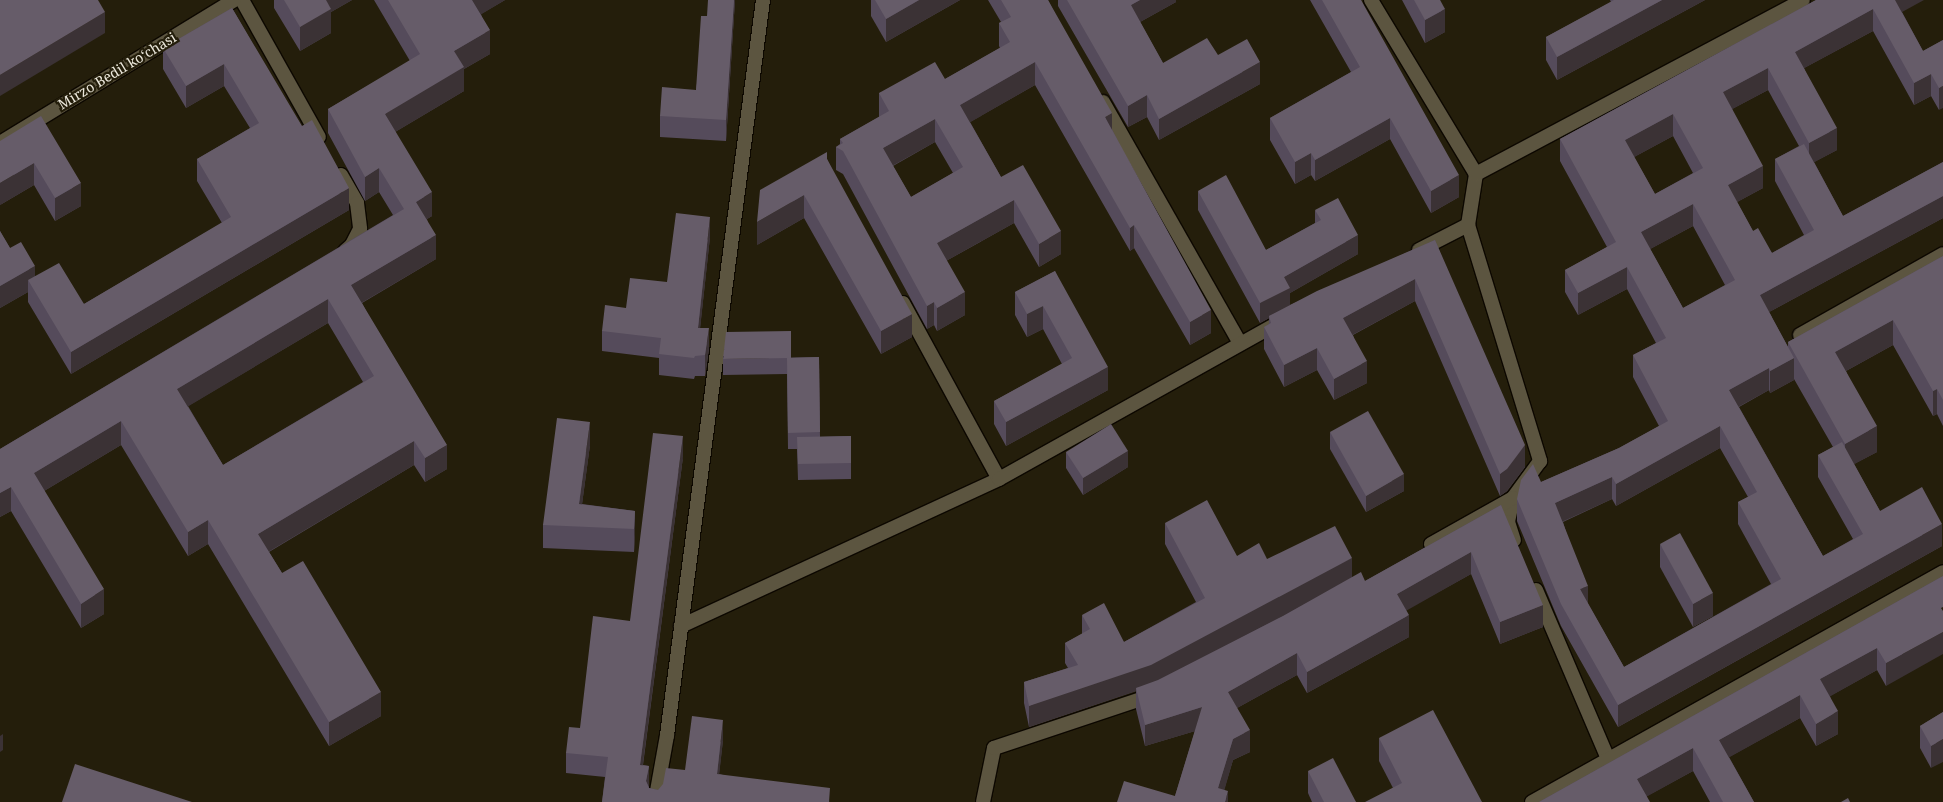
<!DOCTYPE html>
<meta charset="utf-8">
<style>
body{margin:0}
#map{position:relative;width:1943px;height:802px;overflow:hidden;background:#241e0b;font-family:"Noto Serif",serif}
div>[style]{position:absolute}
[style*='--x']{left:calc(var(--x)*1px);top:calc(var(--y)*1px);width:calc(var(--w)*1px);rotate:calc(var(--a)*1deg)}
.roads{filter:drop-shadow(1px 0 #0d0800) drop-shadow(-1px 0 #0d0800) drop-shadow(0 1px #0d0800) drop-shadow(0 -1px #0d0800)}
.service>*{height:14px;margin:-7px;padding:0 7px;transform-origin:7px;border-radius:7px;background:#5c5540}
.minor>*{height:14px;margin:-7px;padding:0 7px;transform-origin:7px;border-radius:7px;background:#5c5540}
.tertiary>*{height:14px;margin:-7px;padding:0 7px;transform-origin:7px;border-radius:7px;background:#5c5540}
.wall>*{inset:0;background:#554b5b}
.shaded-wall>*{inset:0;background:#3b3235}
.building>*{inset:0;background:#665c69}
span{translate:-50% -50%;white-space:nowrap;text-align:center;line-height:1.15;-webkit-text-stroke:4.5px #241e0b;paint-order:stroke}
.street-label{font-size:14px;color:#ece8dc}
</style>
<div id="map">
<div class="roads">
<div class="service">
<i style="--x:681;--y:626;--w:350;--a:-24.8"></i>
</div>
<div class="minor">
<i style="--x:242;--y:0;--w:157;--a:60.7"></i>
<i style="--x:1371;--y:0;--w:203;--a:58.9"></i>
<i style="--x:1476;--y:174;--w:52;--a:98.9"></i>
<i style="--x:1468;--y:225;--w:247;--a:73"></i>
<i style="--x:1540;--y:461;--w:46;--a:126.1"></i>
<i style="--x:1513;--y:498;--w:25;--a:102"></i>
<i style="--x:1508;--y:522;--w:19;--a:72"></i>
<i style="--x:1103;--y:102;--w:277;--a:60.4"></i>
<i style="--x:1476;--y:174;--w:370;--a:-28"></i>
<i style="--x:341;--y:175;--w:32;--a:60"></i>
<i style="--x:357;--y:203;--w:26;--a:83"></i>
<i style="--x:360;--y:229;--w:18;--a:117"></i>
<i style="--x:352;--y:245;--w:9;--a:139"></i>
<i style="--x:1419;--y:250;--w:55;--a:-27"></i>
<i style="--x:903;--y:303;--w:200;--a:61.4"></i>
<i style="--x:999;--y:479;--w:322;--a:-29.2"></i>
<i style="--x:1800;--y:335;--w:164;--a:-29.5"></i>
<i style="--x:1431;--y:544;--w:94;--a:-29.3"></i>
<i style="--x:1536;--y:590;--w:184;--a:66.9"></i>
<i style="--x:655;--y:802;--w:68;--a:-79.8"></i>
<i style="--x:667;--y:735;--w:741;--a:-82.56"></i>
<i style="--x:983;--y:802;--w:55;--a:-78.5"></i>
<i style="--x:994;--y:748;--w:168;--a:-18.4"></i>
<i style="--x:1532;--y:802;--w:471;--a:-29.2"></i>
</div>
<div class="tertiary">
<i style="--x:0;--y:143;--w:274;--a:-31.4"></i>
</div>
</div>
<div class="wall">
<i style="clip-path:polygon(274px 0,352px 0,331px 12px,331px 33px,300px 51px,274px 8px)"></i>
<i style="clip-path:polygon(evenodd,374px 0,505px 0,481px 14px,490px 54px,464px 69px,464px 91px,395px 132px,432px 216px,427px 219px,436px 259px,362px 303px,447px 469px,425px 482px,414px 465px,269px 552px,282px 573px,381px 716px,329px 746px,208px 544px,188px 556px,121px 445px,44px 491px,104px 614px,81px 628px,11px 511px,0 517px,0 449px,393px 215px,379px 192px,365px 201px,328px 133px,328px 109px,410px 61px,374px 0,328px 323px,363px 382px,223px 465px,188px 406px,328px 323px)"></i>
<i style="clip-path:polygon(735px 0,726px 141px,660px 137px,660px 116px,696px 90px,707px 16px)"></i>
<i style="clip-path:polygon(871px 0,960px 0,886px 42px,871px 16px)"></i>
<i style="clip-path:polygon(evenodd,988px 0,1048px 0,1112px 129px,1211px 333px,1190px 345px,1134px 248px,1130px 251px,1035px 85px,970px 122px,1001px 177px,1061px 254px,1039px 267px,1014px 223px,946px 261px,965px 315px,937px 331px,934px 325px,927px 329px,843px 174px,836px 170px,836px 147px,840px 144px,840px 139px,879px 117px,879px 93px,945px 79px,1000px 48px,999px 46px,999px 23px,1001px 22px,988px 0,935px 142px,953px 173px,911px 197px,893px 166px,935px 142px)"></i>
<i style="clip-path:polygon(1058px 0,1176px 0,1176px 2px,1140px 22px,1163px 63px,1218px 55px,1260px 84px,1159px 140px,1147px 117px,1128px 127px,1058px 6px)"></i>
<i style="clip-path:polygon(1310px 0,1361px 0,1459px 197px,1431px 213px,1390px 139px,1315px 181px,1311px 175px,1295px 184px,1270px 140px,1270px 118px,1351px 72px)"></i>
<i style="clip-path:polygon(1402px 0,1440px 0,1445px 32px,1425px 43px)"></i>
<i style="clip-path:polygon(1610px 0,1705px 0,1557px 80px,1546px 60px,1546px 37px,1611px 2px)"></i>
<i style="clip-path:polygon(evenodd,1816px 0,1902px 12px,1923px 51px,1943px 40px,1939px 110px,1931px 96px,1914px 105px,1873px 31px,1804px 68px,1837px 150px,1814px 162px,1843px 216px,1943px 162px,1943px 218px,1769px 312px,1788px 347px,1788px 342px,1943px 256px,1943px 426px,1937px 414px,1933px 416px,1893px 345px,1846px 371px,1877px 452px,1854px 464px,1880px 511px,1942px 546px,1618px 727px,1561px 626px,1517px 521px,1517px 499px,1541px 482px,1619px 448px,1659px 426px,1633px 377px,1633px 355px,1656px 343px,1627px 289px,1578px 315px,1565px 292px,1565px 270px,1607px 247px,1560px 161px,1560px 139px,1816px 0,1768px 90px,1799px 146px,1775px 159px,1775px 181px,1804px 235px,1772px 253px,1753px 231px,1737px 202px,1763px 188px,1732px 109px,1768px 90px,1816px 0,1673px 136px,1693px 173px,1655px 194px,1634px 157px,1673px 136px,1816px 0,1693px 226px,1725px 285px,1683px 308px,1650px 249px,1693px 226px,1816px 0,1794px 379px,1833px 447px,1818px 455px,1818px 477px,1853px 539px,1823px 556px,1739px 407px,1769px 390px,1770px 393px,1794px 380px,1794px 379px,1816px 0,1720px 448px,1748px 497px,1738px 502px,1738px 524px,1771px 584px,1624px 667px,1588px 604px,1563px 522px,1612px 499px,1616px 506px,1720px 448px)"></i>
<i style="clip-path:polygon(232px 8px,349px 210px,71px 374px,28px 302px,28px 292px,0 308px,0 231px,10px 248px,35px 276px,84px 304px,222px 223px,197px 181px,197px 159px,250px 128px,224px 86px,186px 108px,163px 69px,163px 48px)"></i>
<i style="clip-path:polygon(41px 116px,81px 206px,55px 221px,34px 185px,0 205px)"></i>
<i style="clip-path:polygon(827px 159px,912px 337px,881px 354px,804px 218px,757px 245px)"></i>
<i style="clip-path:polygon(1198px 191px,1266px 250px,1315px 223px,1315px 210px,1358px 254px,1290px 293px,1290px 305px,1435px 240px,1525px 467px,1507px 491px,1500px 496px,1415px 301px,1353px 335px,1367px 383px,1334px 400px,1317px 370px,1284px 387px,1264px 349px,1264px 327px,1269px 324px,1269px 318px,1260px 323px,1198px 210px)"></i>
<i style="clip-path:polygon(710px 237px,700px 328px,709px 348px,705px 376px,695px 376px,694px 379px,659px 375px,659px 358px,602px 351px,602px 331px,626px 308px,667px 282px)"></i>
<i style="clip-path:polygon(1055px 271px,1108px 390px,1006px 446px,994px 424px,994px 401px,1062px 364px,1043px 329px,1027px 337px,1015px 315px,1015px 292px)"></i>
<i style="clip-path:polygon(819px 357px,820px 437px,851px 436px,851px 479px,798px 480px,797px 449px,788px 449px,787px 374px,723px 375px,723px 359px)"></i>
<i style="clip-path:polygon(1330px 432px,1404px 491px,1366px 512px,1330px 449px)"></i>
<i style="clip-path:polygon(590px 445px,582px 504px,635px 511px,635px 534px,634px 552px,543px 548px,543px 525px)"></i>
<i style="clip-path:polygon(1066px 452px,1128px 467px,1083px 495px,1066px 468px)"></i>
<i style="clip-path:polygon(683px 457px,643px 765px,649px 766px,649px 788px,658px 790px,685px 770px,723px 740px,719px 774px,830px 802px,602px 802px,605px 777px,566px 773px,566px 753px,580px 728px,630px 621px)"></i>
<i style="clip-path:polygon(evenodd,1501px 505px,1543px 627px,1500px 644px,1471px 574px,1406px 610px,1409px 637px,1307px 693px,1297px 675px,1237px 708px,1250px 752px,1233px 760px,1224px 790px,1228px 802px,1175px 796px,1195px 731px,1145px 746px,1136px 709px,1136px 691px,1029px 727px,1024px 703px,1024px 682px,1068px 668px,1065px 663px,1065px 643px,1082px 634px,1082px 615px,1124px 642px,1196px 602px,1165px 544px,1165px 523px,1237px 556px,1267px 559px,1352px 577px,1365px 581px,1501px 505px,1305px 604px,1283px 616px,1248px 634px,1305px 604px)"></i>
<i style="clip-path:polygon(1660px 544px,1713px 616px,1693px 627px,1660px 567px)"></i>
<i style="clip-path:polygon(1943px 576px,1886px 686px,1877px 670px,1830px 696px,1838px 734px,1816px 746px,1800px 718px,1729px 757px,1754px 802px,1710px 802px,1693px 771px,1647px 796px,1539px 802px)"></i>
<i style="clip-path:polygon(1943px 712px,1931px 768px,1920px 748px,1920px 726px)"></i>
<i style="clip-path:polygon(1379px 738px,1482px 802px,1393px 788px,1379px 761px)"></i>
<i style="clip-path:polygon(1308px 771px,1356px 802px,1312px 802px,1308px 793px)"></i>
</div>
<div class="shaded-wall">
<i style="clip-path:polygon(322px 0,352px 0,331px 12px,331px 33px,300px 51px,300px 27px)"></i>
<i style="clip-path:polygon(470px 0,505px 0,470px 21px)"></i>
<i style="clip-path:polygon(734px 0,735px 0,726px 141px,726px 120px)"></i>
<i style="clip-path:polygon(919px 0,960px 0,886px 42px,886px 19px)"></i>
<i style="clip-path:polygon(1140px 0,1176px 0,1176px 2px,1131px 27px,1131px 5px)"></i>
<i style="clip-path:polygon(1662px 0,1705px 0,1557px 80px,1557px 57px)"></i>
<i style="clip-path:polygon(1893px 0,1924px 0,1893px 17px)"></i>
<i style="clip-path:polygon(1445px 9px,1445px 32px,1425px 43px,1425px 20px)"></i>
<i style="clip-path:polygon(1873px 9px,1873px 31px,1795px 73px,1795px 52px)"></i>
<i style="clip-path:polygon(105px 12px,105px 33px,0 96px,0 75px)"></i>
<i style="clip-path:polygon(490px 30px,490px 54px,464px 69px,464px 91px,385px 138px,385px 114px,454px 51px)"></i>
<i style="clip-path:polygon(1035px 62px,1035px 85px,960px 128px,960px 105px)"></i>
<i style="clip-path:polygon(1260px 62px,1260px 84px,1159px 140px,1159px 119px)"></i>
<i style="clip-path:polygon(224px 64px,224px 86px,186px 108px,186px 86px)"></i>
<i style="clip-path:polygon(1768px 68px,1768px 90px,1723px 114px,1723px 92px)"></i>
<i style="clip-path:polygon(1931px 74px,1931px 96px,1914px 105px,1914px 83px)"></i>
<i style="clip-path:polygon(1943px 86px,1943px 108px,1939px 110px,1939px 88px)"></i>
<i style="clip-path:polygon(1147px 95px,1147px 117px,1128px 127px,1128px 106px)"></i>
<i style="clip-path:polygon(1112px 113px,1112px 136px,1105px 117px)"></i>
<i style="clip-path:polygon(1673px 114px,1673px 136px,1625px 162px,1625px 140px)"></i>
<i style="clip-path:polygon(1390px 118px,1390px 139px,1315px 181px,1315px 160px)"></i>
<i style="clip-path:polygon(935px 119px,935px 142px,883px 171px,883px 148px)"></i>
<i style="clip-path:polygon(1837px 128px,1837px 150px,1809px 165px,1809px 143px)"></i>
<i style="clip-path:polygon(1311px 153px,1311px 175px,1295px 184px,1295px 162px)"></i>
<i style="clip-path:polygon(34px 163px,34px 185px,0 205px,0 183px)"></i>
<i style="clip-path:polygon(1763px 166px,1763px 188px,1728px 207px,1728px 185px)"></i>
<i style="clip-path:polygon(379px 168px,379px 192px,365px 201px,365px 177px)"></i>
<i style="clip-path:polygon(1459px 175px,1459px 197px,1431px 213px,1431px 191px)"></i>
<i style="clip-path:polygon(81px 183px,81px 206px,55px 221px,55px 198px)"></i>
<i style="clip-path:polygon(349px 188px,349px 210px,71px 374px,71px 352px)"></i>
<i style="clip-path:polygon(432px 192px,432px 216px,416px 226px,416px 202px)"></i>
<i style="clip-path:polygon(804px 195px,804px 218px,757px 245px,757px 222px)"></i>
<i style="clip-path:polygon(1943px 196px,1943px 218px,1760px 317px,1760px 295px)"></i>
<i style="clip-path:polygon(1014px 200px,1014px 223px,937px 266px,937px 243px)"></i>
<i style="clip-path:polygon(1693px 204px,1693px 226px,1641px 254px,1641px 232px)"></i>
<i style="clip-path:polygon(710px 217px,710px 237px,698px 348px,698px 328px)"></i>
<i style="clip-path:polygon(1134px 225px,1134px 248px,1130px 251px,1130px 228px)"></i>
<i style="clip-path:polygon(1061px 231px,1061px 254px,1039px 267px,1039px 244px)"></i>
<i style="clip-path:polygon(436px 235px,436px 259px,351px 309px,351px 285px)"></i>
<i style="clip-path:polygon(1358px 235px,1358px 254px,1290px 293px,1290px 307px,1269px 316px,1269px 318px,1260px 323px,1260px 303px,1284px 277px)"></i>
<i style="clip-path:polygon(35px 266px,35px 288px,28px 280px,28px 292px,0 308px,0 286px)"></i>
<i style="clip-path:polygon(1627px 267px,1627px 289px,1578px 315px,1578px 293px)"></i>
<i style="clip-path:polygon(1415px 279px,1415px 301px,1343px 340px,1343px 318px)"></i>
<i style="clip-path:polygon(965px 292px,965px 315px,937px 331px,937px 308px)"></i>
<i style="clip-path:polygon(328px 299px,328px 323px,177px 413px,177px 389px)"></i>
<i style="clip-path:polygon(934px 302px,934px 325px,927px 329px,927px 306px)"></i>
<i style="clip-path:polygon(1043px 306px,1043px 329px,1027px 337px,1027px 314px)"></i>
<i style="clip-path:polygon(1211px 310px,1211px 333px,1190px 345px,1190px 322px)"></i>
<i style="clip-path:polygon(912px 314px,912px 337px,881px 354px,881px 331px)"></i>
<i style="clip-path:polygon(1893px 320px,1893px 345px,1835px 377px,1835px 352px)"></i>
<i style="clip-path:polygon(709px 328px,709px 348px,705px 376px,705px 355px)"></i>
<i style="clip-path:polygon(1317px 348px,1317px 370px,1284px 387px,1284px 365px)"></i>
<i style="clip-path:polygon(1794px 358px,1794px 380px,1770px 393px,1770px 371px)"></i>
<i style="clip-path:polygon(1367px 361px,1367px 383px,1334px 400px,1334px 379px)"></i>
<i style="clip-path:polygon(1108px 367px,1108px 390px,1006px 446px,1006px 422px)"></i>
<i style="clip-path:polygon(1769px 368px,1769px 390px,1729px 412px,1729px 390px)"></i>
<i style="clip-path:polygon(1937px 389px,1937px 414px,1933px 416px,1933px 391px)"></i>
<i style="clip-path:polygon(121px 421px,121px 445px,34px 497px,34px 473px)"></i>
<i style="clip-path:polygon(590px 422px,590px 445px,579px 527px,579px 504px)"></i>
<i style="clip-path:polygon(1720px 426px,1720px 448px,1616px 506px,1616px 484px)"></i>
<i style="clip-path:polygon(1877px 426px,1877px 452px,1845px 469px,1845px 444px)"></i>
<i style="clip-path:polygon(683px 436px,683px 457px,640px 786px,640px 765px)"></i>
<i style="clip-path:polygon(414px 441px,414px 465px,258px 558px,258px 534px)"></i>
<i style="clip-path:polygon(447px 445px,447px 469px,425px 482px,425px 458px)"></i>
<i style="clip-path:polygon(1525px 445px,1525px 467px,1507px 491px,1500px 496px,1500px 474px)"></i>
<i style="clip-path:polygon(1128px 451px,1128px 467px,1083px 495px,1083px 478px)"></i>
<i style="clip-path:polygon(1404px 474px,1404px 491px,1366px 512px,1366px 496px)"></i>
<i style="clip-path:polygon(1612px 477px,1612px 499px,1555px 525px,1555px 503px)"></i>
<i style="clip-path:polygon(11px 487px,11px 511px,0 517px,0 493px)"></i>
<i style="clip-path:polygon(635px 511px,635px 534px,634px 552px,634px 529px)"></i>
<i style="clip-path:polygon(208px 520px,208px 544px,188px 556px,188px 532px)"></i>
<i style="clip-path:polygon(1942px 524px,1942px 546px,1618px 727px,1618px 705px)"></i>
<i style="clip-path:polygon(1471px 552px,1471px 574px,1397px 616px,1397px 594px)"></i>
<i style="clip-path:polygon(1352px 558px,1352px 579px,1151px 686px,1136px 688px,1136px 691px,1029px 727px,1029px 706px)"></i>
<i style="clip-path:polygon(1588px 586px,1588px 608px,1580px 589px)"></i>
<i style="clip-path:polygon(104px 589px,104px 614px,81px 628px,81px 604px)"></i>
<i style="clip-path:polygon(1713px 593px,1713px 616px,1693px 627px,1693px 604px)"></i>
<i style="clip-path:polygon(1543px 605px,1543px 627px,1500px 644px,1500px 622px)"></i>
<i style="clip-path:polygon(1409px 615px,1409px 637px,1307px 693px,1307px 672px)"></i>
<i style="clip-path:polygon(1943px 632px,1943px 654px,1886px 686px,1886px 663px)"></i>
<i style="clip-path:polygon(1877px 648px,1877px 670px,1820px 702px,1820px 679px)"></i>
<i style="clip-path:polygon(1297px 653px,1297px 675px,1228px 713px,1228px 692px)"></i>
<i style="clip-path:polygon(381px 692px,381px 716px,329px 746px,329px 722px)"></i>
<i style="clip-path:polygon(1800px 695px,1800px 718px,1719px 763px,1719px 740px)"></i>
<i style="clip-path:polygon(1202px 707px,1202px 729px,1145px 746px,1145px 725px)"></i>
<i style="clip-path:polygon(1838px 711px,1838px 734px,1816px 746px,1816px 724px)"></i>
<i style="clip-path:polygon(723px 720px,723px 740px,717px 794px,717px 774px)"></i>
<i style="clip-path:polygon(1250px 730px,1250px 752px,1233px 760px,1221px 802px,1218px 788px,1233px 739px)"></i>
<i style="clip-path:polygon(3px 734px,3px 750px,0 752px,0 736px)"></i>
<i style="clip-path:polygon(1943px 739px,1943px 762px,1931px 768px,1931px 746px)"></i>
<i style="clip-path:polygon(1693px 748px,1693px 771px,1637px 802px,1637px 779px)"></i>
<i style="clip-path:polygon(649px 766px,649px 787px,646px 781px)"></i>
<i style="clip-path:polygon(1228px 791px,1228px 802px,1225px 802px)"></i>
</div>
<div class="building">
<i style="clip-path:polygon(0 0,98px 0,105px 12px,0 75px)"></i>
<i style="clip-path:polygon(284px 0,326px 0,331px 9px,300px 27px)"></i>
<i style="clip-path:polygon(evenodd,388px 0,472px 0,490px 30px,454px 51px,464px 67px,385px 114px,432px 192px,416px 202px,436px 235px,351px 285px,447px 445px,425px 458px,414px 441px,258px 534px,282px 573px,303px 561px,381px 692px,329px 722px,208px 520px,188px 532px,121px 421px,34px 473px,104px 589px,81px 604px,11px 487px,0 493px,0 449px,404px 209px,379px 168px,365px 177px,328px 109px,420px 54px,388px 0,328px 299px,374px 376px,223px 465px,177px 389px,328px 299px)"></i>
<i style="clip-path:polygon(708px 0,734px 0,726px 120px,660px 116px,662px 87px,696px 90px,701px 16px,707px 16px)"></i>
<i style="clip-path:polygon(875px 0,919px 0,886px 19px)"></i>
<i style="clip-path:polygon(evenodd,1001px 0,1048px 0,1112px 113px,1105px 117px,1211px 310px,1190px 322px,1134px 225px,1130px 228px,1035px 62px,960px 105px,1001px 177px,1023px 165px,1061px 231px,1039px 244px,1014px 200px,937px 243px,965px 292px,937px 308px,934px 302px,927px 306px,843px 151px,836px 147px,843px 143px,840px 139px,889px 111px,879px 93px,935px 62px,945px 79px,1010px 42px,999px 23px,1011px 17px,1001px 0,935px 119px,963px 167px,911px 197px,883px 148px,935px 119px)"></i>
<i style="clip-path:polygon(1067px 0,1140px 0,1131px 5px,1163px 63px,1207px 38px,1218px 55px,1247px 39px,1260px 62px,1159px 119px,1147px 95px,1128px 106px)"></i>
<i style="clip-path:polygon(1322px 0,1361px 0,1459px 175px,1431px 191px,1390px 118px,1315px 160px,1311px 153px,1295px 162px,1270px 118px,1360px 67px)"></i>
<i style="clip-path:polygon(1414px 0,1440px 0,1445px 9px,1425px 20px)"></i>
<i style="clip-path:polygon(1614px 0,1662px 0,1557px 57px,1546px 37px)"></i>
<i style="clip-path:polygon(evenodd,1816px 0,1895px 0,1923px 51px,1943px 40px,1943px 86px,1939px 88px,1931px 74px,1914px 83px,1873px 9px,1795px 52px,1837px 128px,1809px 143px,1768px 68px,1723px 92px,1763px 166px,1728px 185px,1753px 231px,1758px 228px,1772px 253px,1814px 230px,1775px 159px,1804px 144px,1843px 216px,1943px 162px,1943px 196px,1760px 295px,1794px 358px,1770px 371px,1769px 368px,1729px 390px,1823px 556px,1863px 534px,1818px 455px,1842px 442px,1880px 511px,1922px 487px,1942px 524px,1618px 705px,1561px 604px,1517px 499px,1521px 480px,1533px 464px,1541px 482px,1619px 448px,1668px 421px,1633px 355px,1666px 338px,1627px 267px,1578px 293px,1565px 270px,1616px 242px,1560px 139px,1816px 0,1673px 114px,1703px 168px,1655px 194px,1625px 140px,1673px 114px,1816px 0,1693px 204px,1735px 280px,1683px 308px,1641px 232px,1693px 204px,1816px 0,1720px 426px,1757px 492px,1738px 502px,1781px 579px,1624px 667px,1580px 589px,1588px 586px,1555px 503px,1612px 477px,1616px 484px,1720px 426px)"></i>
<i style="clip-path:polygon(232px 8px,302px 126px,312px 120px,349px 188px,71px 352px,28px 280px,59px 263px,84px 304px,231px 217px,197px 159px,259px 123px,224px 64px,186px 86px,163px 48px)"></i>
<i style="clip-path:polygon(41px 116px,81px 183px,55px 198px,34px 163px,0 183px,0 141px)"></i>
<i style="clip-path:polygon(827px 152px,827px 159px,912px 314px,881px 331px,804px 195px,757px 222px,760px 190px)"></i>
<i style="clip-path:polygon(1226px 175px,1266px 250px,1321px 220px,1315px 210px,1338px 198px,1358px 235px,1284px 277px,1290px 288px,1260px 303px,1198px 191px)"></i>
<i style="clip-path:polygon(676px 213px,710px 217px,698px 328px,709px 328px,705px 355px,695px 356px,694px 358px,659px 354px,661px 338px,602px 331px,605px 305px,626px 308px,630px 278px,667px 282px)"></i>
<i style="clip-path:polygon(0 231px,10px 248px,21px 242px,35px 266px,0 286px)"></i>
<i style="clip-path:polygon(1435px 240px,1525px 445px,1507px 469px,1500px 474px,1415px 279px,1343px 318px,1367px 361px,1334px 379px,1317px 348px,1284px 365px,1264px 327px,1271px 323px,1269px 316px,1317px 291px)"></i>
<i style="clip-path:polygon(1943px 256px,1943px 400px,1937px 389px,1933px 391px,1893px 320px,1835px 352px,1877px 426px,1845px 444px,1788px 342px)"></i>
<i style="clip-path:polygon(1055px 271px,1108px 367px,1006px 422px,994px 401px,1072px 358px,1043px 306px,1027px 314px,1015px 292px)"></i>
<i style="clip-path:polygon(791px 331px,791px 358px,723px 359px,726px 332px)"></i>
<i style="clip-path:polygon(819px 357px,820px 432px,788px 433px,787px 358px)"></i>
<i style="clip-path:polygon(1368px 411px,1404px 474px,1366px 496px,1330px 432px)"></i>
<i style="clip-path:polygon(557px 418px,590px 422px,579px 504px,635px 511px,634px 529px,543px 525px)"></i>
<i style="clip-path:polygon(1111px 424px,1128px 451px,1083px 478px,1066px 452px)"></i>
<i style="clip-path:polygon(653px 433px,683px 436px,640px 765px,649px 766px,646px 781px,649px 788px,658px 790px,663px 784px,666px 768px,685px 770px,692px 716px,723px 720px,717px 774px,830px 788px,829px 802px,602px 802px,608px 757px,566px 753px,569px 727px,580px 728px,593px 616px,630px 621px)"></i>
<i style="clip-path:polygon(851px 436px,851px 463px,798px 464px,797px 437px)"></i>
<i style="clip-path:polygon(1207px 500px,1237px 556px,1259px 543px,1267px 559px,1335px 526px,1352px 558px,1151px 665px,1029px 706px,1024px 682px,1078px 665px,1065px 643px,1090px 629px,1082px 615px,1104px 603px,1124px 642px,1205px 598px,1165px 523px)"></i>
<i style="clip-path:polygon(1501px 505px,1543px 605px,1500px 622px,1471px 552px,1397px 594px,1409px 615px,1307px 672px,1297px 653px,1228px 692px,1250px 730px,1233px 739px,1218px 788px,1228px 791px,1225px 802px,1117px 802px,1124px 781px,1175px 796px,1202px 707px,1145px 725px,1136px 688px,1158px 680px,1283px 616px,1361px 572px,1365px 581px)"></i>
<i style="clip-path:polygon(1680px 533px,1713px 593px,1693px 604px,1660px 544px)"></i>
<i style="clip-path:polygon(1943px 576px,1943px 607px,1941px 608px,1943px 611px,1943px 632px,1886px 663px,1877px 648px,1820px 679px,1838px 711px,1816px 724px,1800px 695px,1719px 740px,1754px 802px,1723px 802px,1693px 748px,1637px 779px,1650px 802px,1539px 802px)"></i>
<i style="clip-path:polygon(1433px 710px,1482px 802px,1365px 802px,1402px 783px,1379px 738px)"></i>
<i style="clip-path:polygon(1943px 712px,1943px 739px,1931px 746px,1920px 726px)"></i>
<i style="clip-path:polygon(1333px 758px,1356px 802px,1324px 802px,1308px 771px)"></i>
<i style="clip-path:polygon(75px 764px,192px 802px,62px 802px)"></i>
<i style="clip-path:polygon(1848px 798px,1850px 802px,1841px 802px)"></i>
</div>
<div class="street-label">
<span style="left:117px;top:71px;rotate:-31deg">Mirzo Bedil koʻchasi</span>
</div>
</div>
